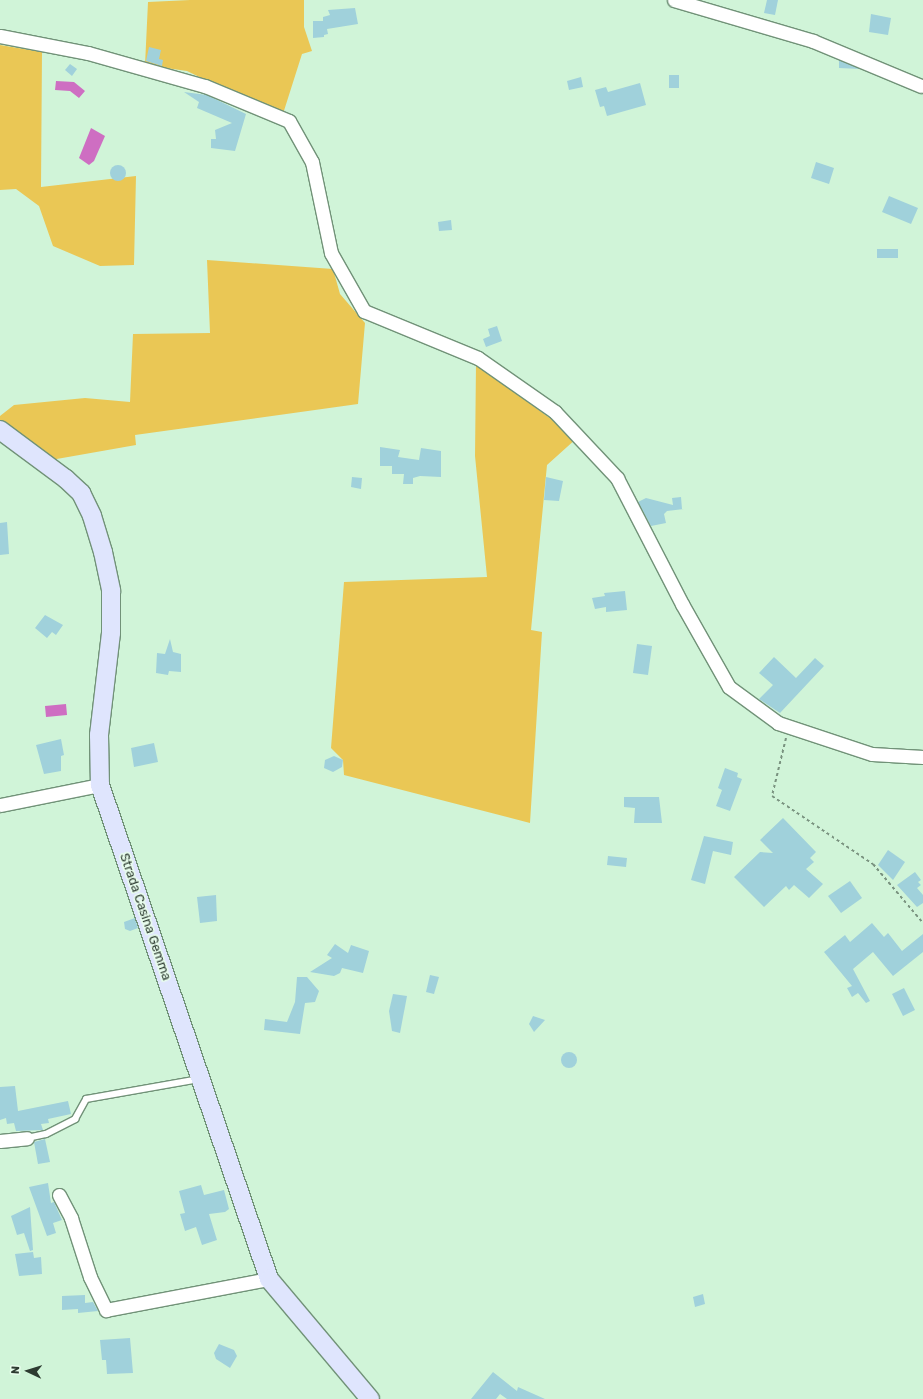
<!DOCTYPE html>
<style>
body{margin:0}
#map{position:relative;width:923px;height:1399px;overflow:hidden;background:#d0f4d8;font-family:Rubik,sans-serif}
div>[style]{position:absolute}
[style*='--x']{left:calc(var(--x)*1px);top:calc(var(--y)*1px);width:calc(var(--w)*1px);rotate:calc(var(--a)*1deg)}
.green>*{inset:0;background:#eac755}
.water>*{inset:0;background:#ce6ec2}
.building>*{inset:0;background:#a0d1db}
.round{border-radius:50%}
.path>*{height:2px;margin-top:-1px;transform-origin:0;background:repeating-linear-gradient(90deg,#79927f 0 3px,transparent 0 6px)}
.roads{filter:drop-shadow(1px 0 #719278) drop-shadow(-1px 0 #719278) drop-shadow(0 1px #719278) drop-shadow(0 -1px #719278)}
.lane>*{height:6px;margin:-3px;padding:0 3px;transform-origin:3px;border-radius:3px;background:#fff}
.street>*{height:13px;margin:-6.5px;padding:0 6.5px;transform-origin:6.5px;border-radius:6.5px;background:#fff}
.secondary>*{height:18px;margin:-9px;padding:0 9px;transform-origin:9px;border-radius:9px;background:#dfe5fd}
span{translate:-50% -50%;white-space:nowrap;text-align:center;line-height:1.15;-webkit-text-stroke:3.5px #e8fdec;paint-order:stroke}
.street-label{font-size:13px;color:#2d3b31}
.north{position:absolute;left:8px;top:1351px;width:40px;height:40px;-webkit-text-stroke:3px #e8fdec;paint-order:stroke;rotate:274deg;font-size:11px;font-weight:700;line-height:16px;text-align:center;color:#2d3b31}
.north::after{content:'';display:block;margin:auto;width:14px;height:18px;background:#2d3b31;clip-path:polygon(50% 0,100% 100%,50% 72%,0 100%)}
</style>
<div id="map">
<div class="green">
<i style="clip-path:polygon(190px 0,304px 0,304px 27px,312px 51px,302px 54px,282px 117px,187px 71px,145px 65px,148px 2px)"></i>
<i style="clip-path:polygon(0 45px,42px 52px,41px 187px,136px 176px,134px 265px,100px 266px,53px 246px,39px 206px,16px 189px,0 190px)"></i>
<i style="clip-path:polygon(207px 260px,333px 269px,340px 294px,365px 323px,358px 404px,135px 435px,136px 445px,51px 460px,0 423px,0 416px,14px 405px,85px 398px,130px 402px,133px 334px,210px 333px)"></i>
<i style="clip-path:polygon(476px 364px,577px 438px,547px 465px,531px 630px,542px 632px,530px 823px,344px 775px,343px 760px,331px 748px,344px 582px,487px 577px,475px 456px)"></i>
</div>
<div class="water">
<i style="clip-path:polygon(56px 81px,74px 82px,85px 91px,79px 98px,70px 91px,55px 90px)"></i>
<i style="clip-path:polygon(91px 128px,105px 136px,94px 161px,89px 165px,79px 158px)"></i>
<i style="clip-path:polygon(66px 704px,67px 715px,46px 717px,45px 706px)"></i>
</div>
<div class="building">
<i style="clip-path:polygon(767px 0,778px 0,775px 15px,764px 13px)"></i>
<i style="clip-path:polygon(355px 8px,358px 24px,327px 29px,328px 34px,324px 35px,324px 37px,313px 38px,313px 21px,323px 21px,323px 17px,330px 15px,328px 10px)"></i>
<i style="clip-path:polygon(871px 14px,891px 18px,888px 35px,869px 32px)"></i>
<i style="clip-path:polygon(149px 47px,161px 50px,159px 59px,163px 60px,162px 66px,146px 61px)"></i>
<i style="clip-path:polygon(839px 60px,860px 69px,839px 68px)"></i>
<i style="clip-path:polygon(70px 64px,77px 69px,72px 76px,65px 70px)"></i>
<i style="clip-path:polygon(669px 75px,679px 75px,679px 88px,669px 88px)"></i>
<i style="clip-path:polygon(581px 77px,583px 87px,569px 90px,567px 81px)"></i>
<i style="clip-path:polygon(640px 83px,646px 105px,607px 116px,604px 106px,600px 107px,595px 90px,606px 87px,608px 92px)"></i>
<i style="clip-path:polygon(184px 92px,207px 95px,246px 114px,235px 151px,211px 148px,211px 139px,216px 139px,215px 130px,232px 123px,197px 108px,199px 102px)"></i>
<i style="clip-path:polygon(816px 162px,834px 168px,829px 184px,811px 178px)"></i>
<i class="round" style="left:110px;top:165px;width:16px;height:16px"></i>
<i style="clip-path:polygon(889px 196px,918px 208px,911px 224px,882px 212px)"></i>
<i style="clip-path:polygon(451px 220px,452px 230px,439px 231px,438px 222px)"></i>
<i style="clip-path:polygon(877px 249px,898px 249px,898px 258px,877px 258px)"></i>
<i style="clip-path:polygon(497px 326px,502px 341px,486px 347px,483px 339px,490px 336px,488px 329px)"></i>
<i style="clip-path:polygon(380px 447px,400px 450px,398px 457px,419px 460px,421px 448px,441px 451px,441px 477px,420px 476px,413px 478px,413px 484px,403px 484px,404px 474px,392px 474px,392px 466px,380px 466px)"></i>
<i style="clip-path:polygon(352px 477px,362px 478px,361px 489px,351px 487px)"></i>
<i style="clip-path:polygon(546px 477px,563px 481px,559px 501px,544px 500px)"></i>
<i style="clip-path:polygon(681px 497px,682px 509px,684px 509px,667px 511px,664px 514px,666px 523px,651px 526px,638px 502px,646px 498px,673px 505px,672px 498px)"></i>
<i style="clip-path:polygon(7px 522px,9px 554px,0 555px,0 523px)"></i>
<i style="clip-path:polygon(625px 591px,627px 610px,606px 612px,606px 607px,595px 609px,592px 598px,605px 596px,604px 593px)"></i>
<i style="clip-path:polygon(45px 615px,63px 625px,56px 635px,52px 632px,47px 638px,35px 628px)"></i>
<i style="clip-path:polygon(170px 639px,173px 652px,181px 654px,181px 672px,169px 671px,168px 675px,156px 673px,157px 653px,165px 654px)"></i>
<i style="clip-path:polygon(637px 644px,652px 646px,648px 675px,633px 673px)"></i>
<i style="clip-path:polygon(774px 657px,796px 678px,815px 658px,824px 666px,780px 713px,759px 699px,773px 685px,759px 673px)"></i>
<i style="clip-path:polygon(61px 739px,64px 755px,61px 756px,61px 771px,44px 774px,36px 745px)"></i>
<i style="clip-path:polygon(154px 743px,158px 762px,134px 767px,131px 748px)"></i>
<i style="clip-path:polygon(334px 756px,343px 760px,342px 767px,333px 772px,324px 768px,325px 760px)"></i>
<i style="clip-path:polygon(725px 768px,738px 773px,737px 777px,742px 779px,730px 811px,716px 806px,722px 790px,718px 788px)"></i>
<i style="clip-path:polygon(624px 797px,659px 797px,662px 823px,634px 823px,635px 808px,624px 807px)"></i>
<i style="clip-path:polygon(783px 818px,816px 852px,810px 858px,814px 862px,806px 869px,823px 884px,809px 898px,794px 885px,789px 890px,786px 886px,764px 907px,734px 877px,760px 852px,773px 853px,760px 840px)"></i>
<i style="clip-path:polygon(704px 836px,733px 842px,731px 855px,713px 851px,705px 884px,691px 880px)"></i>
<i style="clip-path:polygon(888px 850px,905px 862px,893px 880px,878px 865px)"></i>
<i style="clip-path:polygon(608px 856px,627px 858px,626px 867px,607px 865px)"></i>
<i style="clip-path:polygon(915px 872px,921px 880px,918px 882px,921px 885px,917px 888px,923px 895px,923px 903px,917px 907px,897px 885px)"></i>
<i style="clip-path:polygon(850px 881px,862px 898px,841px 913px,828px 896px)"></i>
<i style="clip-path:polygon(216px 895px,217px 921px,200px 923px,197px 897px)"></i>
<i style="clip-path:polygon(135px 918px,138px 928px,130px 931px,125px 929px,124px 922px)"></i>
<i style="clip-path:polygon(872px 923px,884px 937px,888px 933px,902px 951px,923px 934px,923px 952px,893px 976px,873px 952px,853px 969px,870px 1001px,866px 1003px,858px 993px,852px 997px,847px 988px,852px 986px,824px 952px,845px 935px,850px 942px)"></i>
<i style="clip-path:polygon(335px 944px,348px 953px,351px 945px,369px 951px,363px 973px,342px 968px,340px 973px,334px 976px,310px 972px,332px 958px,327px 955px)"></i>
<i style="clip-path:polygon(430px 975px,439px 977px,434px 994px,426px 992px)"></i>
<i style="clip-path:polygon(297px 977px,307px 977px,319px 991px,315px 1002px,305px 1003px,300px 1034px,264px 1030px,265px 1019px,287px 1022px,295px 1002px)"></i>
<i style="clip-path:polygon(904px 988px,915px 1010px,903px 1016px,892px 994px)"></i>
<i style="clip-path:polygon(393px 994px,407px 996px,400px 1033px,392px 1031px,389px 1011px)"></i>
<i style="clip-path:polygon(533px 1016px,545px 1020px,534px 1032px,529px 1024px)"></i>
<i class="round" style="left:561px;top:1052px;width:16px;height:16px"></i>
<i style="clip-path:polygon(15px 1086px,18px 1111px,68px 1101px,71px 1114px,48px 1119px,49px 1123px,41px 1124px,43px 1130px,16px 1131px,14px 1123px,7px 1124px,6px 1118px,0 1120px,0 1087px)"></i>
<i style="clip-path:polygon(45px 1139px,50px 1162px,38px 1164px,34px 1142px)"></i>
<i style="clip-path:polygon(48px 1183px,51px 1203px,54px 1202px,62px 1220px,53px 1223px,56px 1233px,47px 1236px,29px 1187px)"></i>
<i style="clip-path:polygon(201px 1185px,204px 1195px,224px 1190px,229px 1209px,225px 1212px,209px 1214px,217px 1240px,202px 1245px,196px 1227px,185px 1231px,180px 1214px,185px 1213px,179px 1191px)"></i>
<i style="clip-path:polygon(30px 1207px,33px 1250px,30px 1251px,24px 1233px,17px 1235px,11px 1216px)"></i>
<i style="clip-path:polygon(33px 1252px,34px 1258px,41px 1257px,42px 1274px,19px 1276px,15px 1254px)"></i>
<i style="clip-path:polygon(703px 1294px,705px 1304px,695px 1307px,693px 1297px)"></i>
<i style="clip-path:polygon(85px 1295px,85px 1303px,93px 1302px,98px 1311px,78px 1313px,78px 1309px,62px 1310px,62px 1296px)"></i>
<i style="clip-path:polygon(130px 1338px,133px 1373px,107px 1374px,106px 1360px,102px 1360px,100px 1340px)"></i>
<i style="clip-path:polygon(219px 1344px,234px 1350px,237px 1356px,230px 1368px,216px 1359px,214px 1353px)"></i>
<i style="clip-path:polygon(493px 1372px,517px 1391px,518px 1387px,545px 1399px,507px 1399px,500px 1394px,496px 1399px,471px 1399px)"></i>
</div>
<div class="path">
<i style="--x:786;--y:738;--w:60;--a:103.6"></i>
<i style="--x:772;--y:796;--w:122;--a:34"></i>
<i style="--x:873;--y:864;--w:77;--a:49.7"></i>
</div>
<div class="roads">
<div class="lane">
<i style="--x:27;--y:1138;--w:19;--a:-12"></i>
<i style="--x:46;--y:1134;--w:33;--a:-27"></i>
<i style="--x:75;--y:1119;--w:23;--a:-61"></i>
<i style="--x:86;--y:1099;--w:115;--a:-10"></i>
</div>
<div class="street">
<i style="--x:674;--y:0;--w:145;--a:16.4"></i>
<i style="--x:813;--y:41;--w:117;--a:22.6"></i>
<i style="--x:0;--y:36;--w:90;--a:10.9"></i>
<i style="--x:88;--y:53;--w:122;--a:15.8"></i>
<i style="--x:205;--y:86;--w:91;--a:22.6"></i>
<i style="--x:289;--y:121;--w:47;--a:60.7"></i>
<i style="--x:312;--y:162;--w:93;--a:78.2"></i>
<i style="--x:331;--y:253;--w:67;--a:60.4"></i>
<i style="--x:364;--y:311;--w:123;--a:22.4"></i>
<i style="--x:478;--y:358;--w:94;--a:35"></i>
<i style="--x:555;--y:412;--w:91;--a:46.8"></i>
<i style="--x:617;--y:478;--w:142;--a:62.7"></i>
<i style="--x:682;--y:604;--w:95;--a:60.5"></i>
<i style="--x:729;--y:687;--w:61;--a:36.3"></i>
<i style="--x:778;--y:723;--w:99;--a:18.3"></i>
<i style="--x:872;--y:754;--w:51;--a:3.4"></i>
<i style="--x:0;--y:805;--w:102;--a:-11.3"></i>
<i style="--x:0;--y:1141;--w:27;--a:-6"></i>
<i style="--x:59;--y:1195;--w:26;--a:62"></i>
<i style="--x:71;--y:1218;--w:62;--a:72.1"></i>
<i style="--x:90;--y:1277;--w:37;--a:64"></i>
<i style="--x:106;--y:1310;--w:166;--a:-10.8"></i>
</div>
<div class="secondary">
<i style="--x:0;--y:430;--w:82;--a:36.6"></i>
<i style="--x:66;--y:479;--w:21;--a:43"></i>
<i style="--x:81;--y:493;--w:25;--a:64"></i>
<i style="--x:92;--y:516;--w:38;--a:73"></i>
<i style="--x:103;--y:552;--w:40;--a:78"></i>
<i style="--x:111;--y:591;--w:42;--a:90"></i>
<i style="--x:111;--y:633;--w:103;--a:96.7"></i>
<i style="--x:99;--y:735;--w:50;--a:88.9"></i>
<i style="--x:100;--y:785;--w:522;--a:71.11"></i>
<i style="--x:269;--y:1279;--w:157;--a:49.9"></i>
</div>
</div>
<div class="street-label">
<span style="left:145px;top:917px;rotate:71deg">Strada Casina Gemma</span>
</div>
<div class="north">N</div>
</div>
